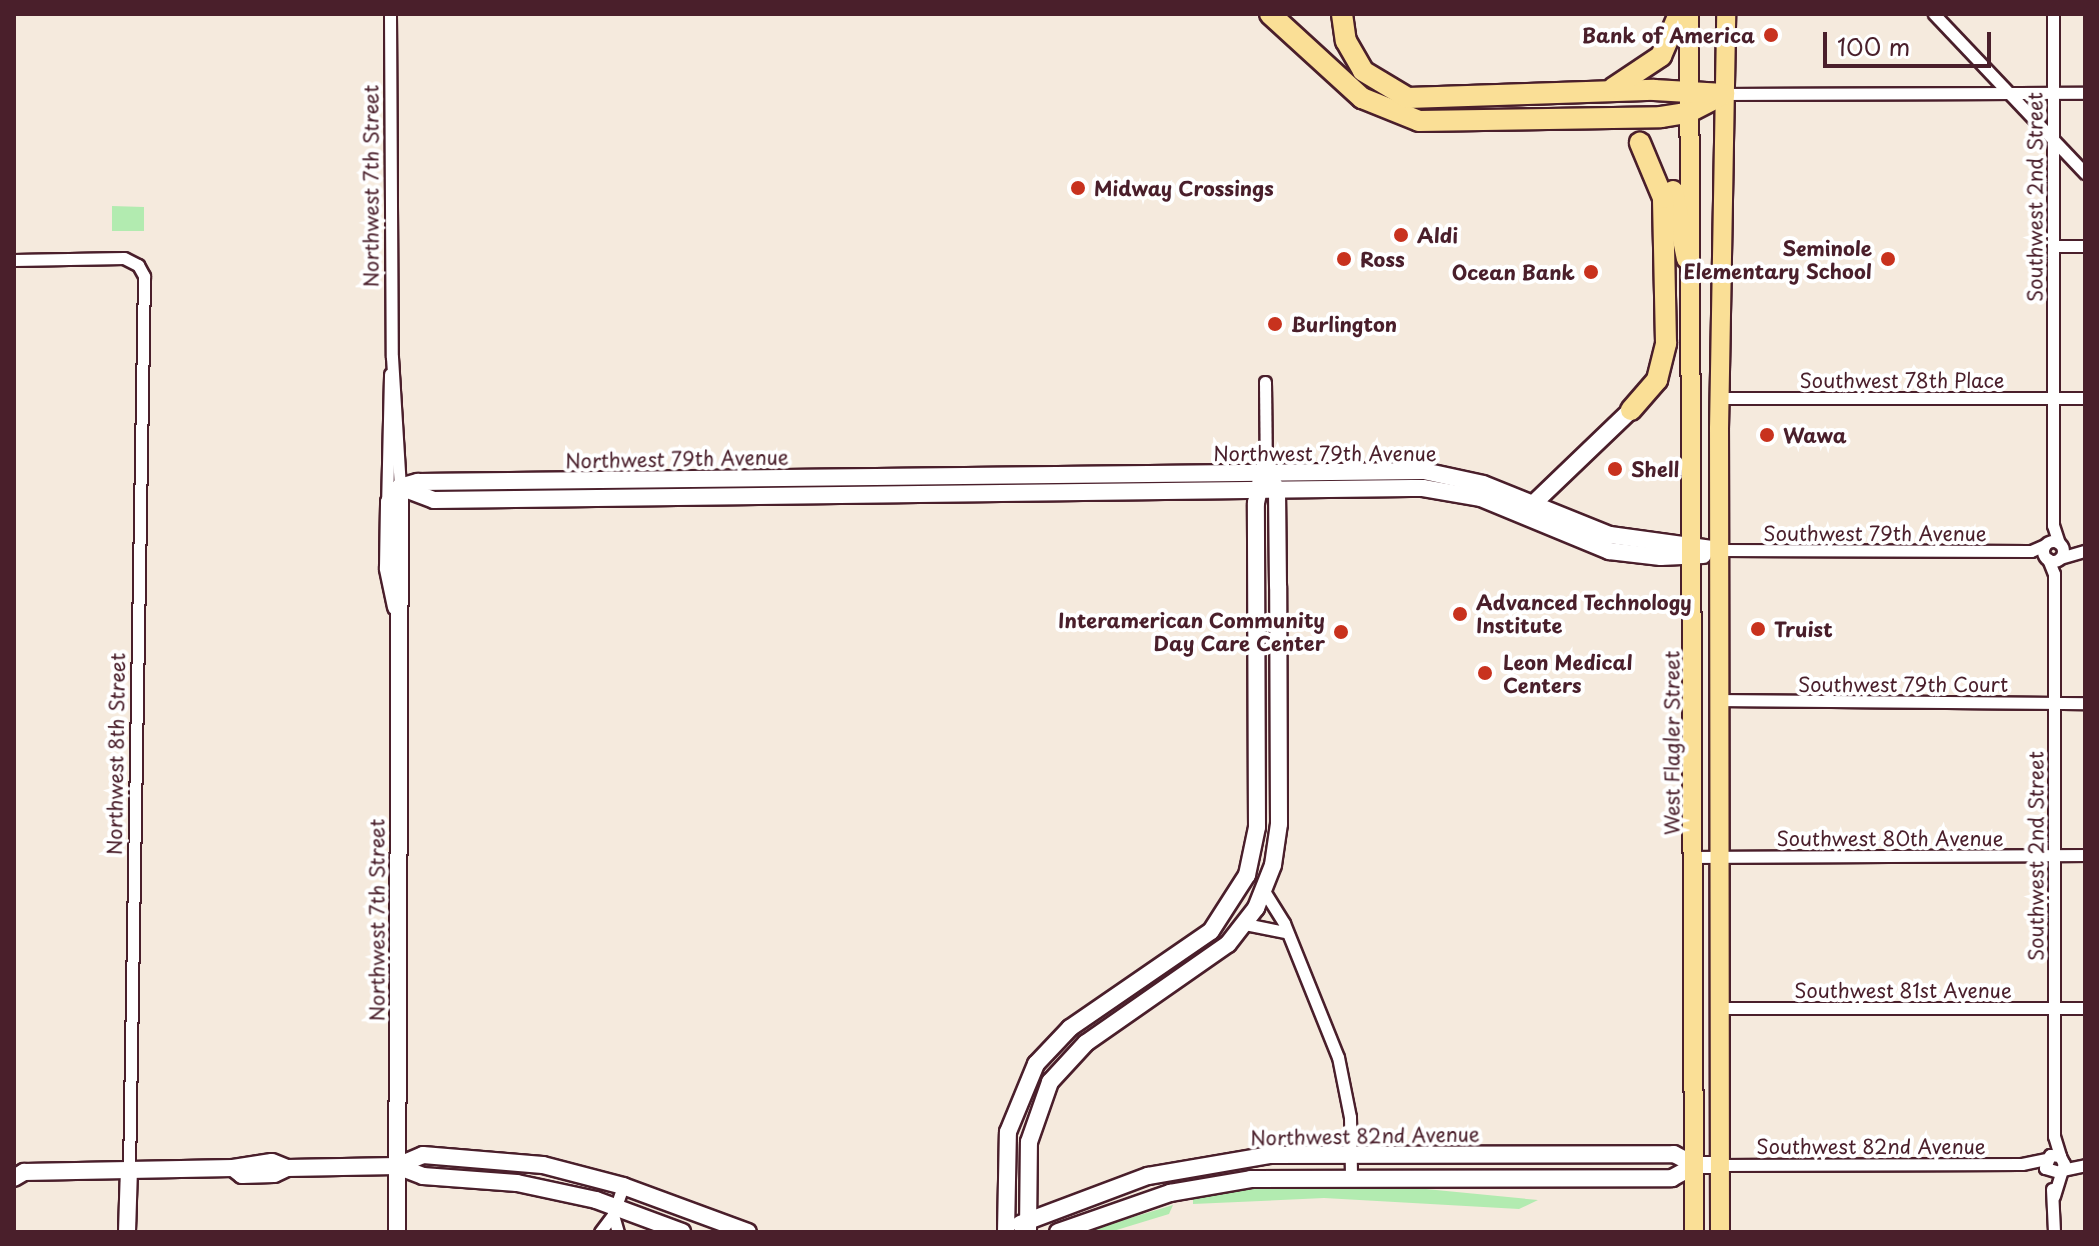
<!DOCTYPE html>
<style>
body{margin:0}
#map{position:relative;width:2099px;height:1246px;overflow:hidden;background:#f5eadd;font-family:"Playpen Sans",sans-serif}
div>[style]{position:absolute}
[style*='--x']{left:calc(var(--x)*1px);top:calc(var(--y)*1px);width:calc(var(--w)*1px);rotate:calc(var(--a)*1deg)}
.green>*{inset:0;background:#b2ebb0}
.roads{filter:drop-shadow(2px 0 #4a1f2b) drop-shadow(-2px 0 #4a1f2b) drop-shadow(0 2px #4a1f2b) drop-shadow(0 -2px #4a1f2b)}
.street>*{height:11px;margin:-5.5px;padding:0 5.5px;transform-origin:5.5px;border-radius:5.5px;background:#fff}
.street>.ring{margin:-5.5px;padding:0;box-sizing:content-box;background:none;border:11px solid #fff;border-radius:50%}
.secondary>*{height:16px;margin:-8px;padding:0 8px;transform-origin:8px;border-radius:8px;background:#fff}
.primary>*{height:18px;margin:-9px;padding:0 9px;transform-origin:9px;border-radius:9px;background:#fadf96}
.highway>*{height:20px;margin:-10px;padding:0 10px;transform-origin:10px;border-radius:10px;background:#fadf96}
.dots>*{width:22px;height:22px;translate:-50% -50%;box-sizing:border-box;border:4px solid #fff;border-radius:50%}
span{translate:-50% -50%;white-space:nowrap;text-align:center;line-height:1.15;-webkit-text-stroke:8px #fff;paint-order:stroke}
.poi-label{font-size:20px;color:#4a1f2b;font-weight:700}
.right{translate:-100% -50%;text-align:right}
.left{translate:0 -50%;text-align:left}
.street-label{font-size:20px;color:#4a1f2b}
.frame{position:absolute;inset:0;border:16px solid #4a1f2b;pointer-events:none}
.scale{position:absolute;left:1823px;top:32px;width:168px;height:36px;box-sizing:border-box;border:4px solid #4a1f2b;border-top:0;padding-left:10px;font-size:24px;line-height:28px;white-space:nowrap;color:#4a1f2b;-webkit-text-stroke:6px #fff;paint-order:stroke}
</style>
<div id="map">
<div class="green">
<i style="clip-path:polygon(112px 206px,144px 207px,144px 231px,112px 231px)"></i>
<i style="clip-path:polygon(1286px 1186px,1395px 1186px,1538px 1200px,1519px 1209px,1324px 1198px,1193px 1204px,1193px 1198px,1222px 1192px)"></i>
<i style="clip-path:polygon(1173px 1205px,1169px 1214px,1110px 1232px,1084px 1232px)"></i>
</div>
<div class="roads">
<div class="street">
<i style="--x:390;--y:14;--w:343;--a:89.7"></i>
<i style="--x:392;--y:357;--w:130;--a:86.5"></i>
<i style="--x:1934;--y:14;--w:219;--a:46.5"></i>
<i style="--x:2053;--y:14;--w:511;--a:90"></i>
<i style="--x:2053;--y:525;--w:19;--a:72"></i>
<i style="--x:1724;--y:94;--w:361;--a:-0.2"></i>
<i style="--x:2053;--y:246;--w:32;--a:0"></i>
<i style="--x:14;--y:260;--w:110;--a:-1"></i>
<i style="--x:124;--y:258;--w:16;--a:27"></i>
<i style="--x:138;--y:265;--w:13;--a:61"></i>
<i style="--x:144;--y:276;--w:894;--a:90.96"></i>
<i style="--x:1265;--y:382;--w:90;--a:89.4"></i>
<i style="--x:1720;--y:398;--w:365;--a:0"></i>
<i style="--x:387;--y:508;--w:134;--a:-88.7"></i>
<i class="ring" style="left:2043px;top:541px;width:9px;height:9px"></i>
<i style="--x:1719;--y:550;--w:312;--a:0.2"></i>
<i style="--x:2031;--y:551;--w:15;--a:-23"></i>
<i style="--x:2060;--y:558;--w:26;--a:-16"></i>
<i style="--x:2048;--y:559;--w:16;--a:68"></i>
<i style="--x:2054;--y:574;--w:562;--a:90"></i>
<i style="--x:2054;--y:1136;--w:21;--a:73"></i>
<i style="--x:1720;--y:700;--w:365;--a:0.5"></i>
<i style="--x:1694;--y:857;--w:391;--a:-0.3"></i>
<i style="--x:1264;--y:891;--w:38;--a:58"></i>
<i style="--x:1284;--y:923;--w:144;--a:68.1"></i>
<i style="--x:1338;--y:1057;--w:61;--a:78.7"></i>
<i style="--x:1350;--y:1117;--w:59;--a:89"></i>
<i style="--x:1245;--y:924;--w:41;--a:11.3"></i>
<i style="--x:1721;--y:1008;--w:364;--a:0"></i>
<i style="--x:1720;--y:1165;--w:302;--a:-0.2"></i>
<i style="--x:2022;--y:1164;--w:25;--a:-12"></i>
<i style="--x:2062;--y:1170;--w:24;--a:-12"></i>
<i style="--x:2052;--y:1189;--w:43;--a:87.3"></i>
<i style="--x:2054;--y:1196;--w:34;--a:-73"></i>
<i style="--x:2064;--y:1164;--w:9;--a:-117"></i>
<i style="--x:2060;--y:1156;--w:10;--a:-174"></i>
<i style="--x:2050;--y:1155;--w:14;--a:111"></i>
<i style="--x:2045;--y:1168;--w:15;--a:16"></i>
<i style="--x:613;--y:1215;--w:18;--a:74"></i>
<i style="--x:600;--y:1232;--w:21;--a:-53"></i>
<i style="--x:613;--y:1215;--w:31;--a:-71"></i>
</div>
<div class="secondary">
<i style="--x:400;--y:487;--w:36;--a:21"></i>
<i style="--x:434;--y:500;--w:989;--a:-0.7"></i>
<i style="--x:1423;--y:488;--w:59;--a:9.8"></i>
<i style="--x:1481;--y:498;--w:139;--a:22.5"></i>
<i style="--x:1609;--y:551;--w:52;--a:6.6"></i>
<i style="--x:1661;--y:557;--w:42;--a:-2.7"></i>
<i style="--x:1533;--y:504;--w:136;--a:-43.8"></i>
<i style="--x:396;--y:607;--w:40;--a:-102"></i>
<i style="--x:388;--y:568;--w:66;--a:-89.1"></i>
<i style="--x:389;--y:502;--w:19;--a:-54"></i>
<i style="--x:400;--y:487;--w:19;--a:-16"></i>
<i style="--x:418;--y:482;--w:1006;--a:-0.63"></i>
<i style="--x:1424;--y:471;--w:60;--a:12.4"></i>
<i style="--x:1483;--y:484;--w:137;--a:21.9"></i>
<i style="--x:1610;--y:535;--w:110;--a:7.8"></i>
<i style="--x:397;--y:1166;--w:28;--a:-23"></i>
<i style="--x:423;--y:1155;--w:120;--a:4.8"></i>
<i style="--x:543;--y:1165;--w:83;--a:14.7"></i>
<i style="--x:623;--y:1186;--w:133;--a:20.2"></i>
<i style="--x:287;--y:1168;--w:14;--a:155"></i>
<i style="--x:274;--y:1174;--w:32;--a:178"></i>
<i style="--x:242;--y:1175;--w:11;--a:-142"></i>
<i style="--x:233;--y:1168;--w:39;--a:-9"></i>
<i style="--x:272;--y:1162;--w:16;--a:22"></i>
<i style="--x:287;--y:1168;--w:110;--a:-1"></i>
<i style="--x:397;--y:1166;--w:28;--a:21"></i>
<i style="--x:423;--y:1176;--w:94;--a:4.3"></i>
<i style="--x:517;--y:1183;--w:81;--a:12.1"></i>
<i style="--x:596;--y:1200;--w:92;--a:20.4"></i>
<i style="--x:14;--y:1178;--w:12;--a:-31"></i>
<i style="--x:24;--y:1172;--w:209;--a:-1.1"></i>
<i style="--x:1020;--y:1224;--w:137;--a:-20.6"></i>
<i style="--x:1148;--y:1176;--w:123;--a:-9.8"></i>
<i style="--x:1269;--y:1155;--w:405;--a:-0.1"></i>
<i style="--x:1674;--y:1154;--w:24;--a:28"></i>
<i style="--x:1695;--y:1165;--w:25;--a:0"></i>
<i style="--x:127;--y:1232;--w:62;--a:-88.2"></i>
<i style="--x:397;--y:1232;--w:745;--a:-89.77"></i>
<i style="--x:1006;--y:1232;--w:100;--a:-88.9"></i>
<i style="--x:1008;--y:1132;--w:74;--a:-67.6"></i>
<i style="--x:1036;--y:1064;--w:50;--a:-46.6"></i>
<i style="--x:1070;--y:1028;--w:171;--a:-34.5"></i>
<i style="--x:1211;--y:931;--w:67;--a:-57.3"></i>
<i style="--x:1247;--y:875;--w:49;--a:-78.2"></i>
<i style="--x:1257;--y:827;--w:324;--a:-90.2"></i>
<i style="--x:1256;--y:503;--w:24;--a:-78"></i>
<i style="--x:1028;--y:1232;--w:90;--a:-89.4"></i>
<i style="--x:1029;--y:1142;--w:64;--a:-70.7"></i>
<i style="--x:1050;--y:1082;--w:53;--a:-47.3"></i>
<i style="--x:1086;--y:1043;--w:173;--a:-34.9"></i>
<i style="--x:1228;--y:944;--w:46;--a:-52.1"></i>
<i style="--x:1256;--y:908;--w:46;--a:-68.4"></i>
<i style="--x:1273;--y:865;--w:41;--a:-81.7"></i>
<i style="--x:1279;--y:824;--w:238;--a:-90.2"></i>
<i style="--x:1278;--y:586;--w:96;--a:-90.6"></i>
<i style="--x:1277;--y:490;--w:10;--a:-119"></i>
<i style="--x:1058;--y:1232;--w:119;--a:-19.2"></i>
<i style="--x:1170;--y:1193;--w:82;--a:-9.8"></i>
<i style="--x:1251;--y:1179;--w:421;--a:-0.1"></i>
<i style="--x:1672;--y:1178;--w:26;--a:-29"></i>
</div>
<div class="primary">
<i style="--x:1689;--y:14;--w:1218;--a:89.76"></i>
<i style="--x:1720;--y:1232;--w:803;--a:-90.07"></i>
<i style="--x:1719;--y:429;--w:415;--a:-89"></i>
</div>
<div class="highway">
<i style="--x:1270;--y:14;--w:125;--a:42.4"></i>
<i style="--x:1362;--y:98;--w:61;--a:22"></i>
<i style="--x:1419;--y:121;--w:242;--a:-0.9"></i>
<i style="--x:1661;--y:117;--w:26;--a:-9"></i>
<i style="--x:1687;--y:113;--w:42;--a:-27.2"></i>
<i style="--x:1342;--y:14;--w:27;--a:82"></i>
<i style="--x:1346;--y:41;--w:34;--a:60"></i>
<i style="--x:1363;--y:71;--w:52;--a:31"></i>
<i style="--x:1408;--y:98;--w:246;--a:-1.9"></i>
<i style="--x:1654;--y:90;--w:70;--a:3.3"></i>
<i style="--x:1613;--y:88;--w:58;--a:-33.7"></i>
<i style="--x:1661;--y:56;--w:46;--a:-66.8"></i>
<i style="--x:1673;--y:191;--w:69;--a:78.4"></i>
<i style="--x:1631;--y:410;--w:40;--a:-49"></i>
<i style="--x:1657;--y:380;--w:38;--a:-76"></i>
<i style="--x:1666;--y:343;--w:145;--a:-91.2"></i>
<i style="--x:1663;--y:198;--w:60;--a:-112.7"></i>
</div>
</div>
<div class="dots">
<i style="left:1771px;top:35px;background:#c8321e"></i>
<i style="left:1078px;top:188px;background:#c8321e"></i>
<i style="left:1401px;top:235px;background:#c8321e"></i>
<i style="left:1344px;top:259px;background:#c8321e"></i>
<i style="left:1888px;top:259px;background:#c8321e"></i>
<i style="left:1591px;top:272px;background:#c8321e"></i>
<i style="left:1275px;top:324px;background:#c8321e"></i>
<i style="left:1767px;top:435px;background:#c8321e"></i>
<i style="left:1615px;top:469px;background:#c8321e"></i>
<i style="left:1460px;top:614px;background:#c8321e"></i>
<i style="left:1758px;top:629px;background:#c8321e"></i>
<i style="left:1341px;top:632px;background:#c8321e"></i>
<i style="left:1485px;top:673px;background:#c8321e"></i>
</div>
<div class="poi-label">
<span class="right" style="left:1755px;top:35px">Bank of America</span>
<span class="left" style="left:1094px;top:188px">Midway Crossings</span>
<span class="left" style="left:1417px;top:235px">Aldi</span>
<span class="right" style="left:1872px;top:260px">Seminole<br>Elementary School</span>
<span class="left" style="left:1360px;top:259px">Ross</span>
<span class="right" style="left:1575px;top:272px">Ocean Bank</span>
<span class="left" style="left:1291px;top:324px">Burlington</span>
<span class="left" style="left:1783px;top:435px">Wawa</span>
<span class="left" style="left:1631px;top:469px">Shell</span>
<span class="left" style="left:1476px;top:614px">Advanced Technology<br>Institute</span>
<span class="right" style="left:1325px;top:632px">Interamerican Community<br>Day Care Center</span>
<span class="left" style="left:1774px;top:629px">Truist</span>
<span class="left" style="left:1503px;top:674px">Leon Medical<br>Centers</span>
</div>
<div class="street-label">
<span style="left:371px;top:186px;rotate:-90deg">Northwest 7th Street</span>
<span style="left:2035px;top:197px;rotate:-90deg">Southwest 2nd Street</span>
<span style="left:1902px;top:380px">Southwest 78th Place</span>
<span style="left:1325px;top:453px">Northwest 79th Avenue</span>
<span style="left:677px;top:459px;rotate:-1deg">Northwest 79th Avenue</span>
<span style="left:1875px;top:533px">Southwest 79th Avenue</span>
<span style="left:1903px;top:684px">Southwest 79th Court</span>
<span style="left:1672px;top:743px;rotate:-90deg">West Flagler Street</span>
<span style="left:116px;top:754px;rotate:-89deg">Northwest 8th Street</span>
<span style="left:1890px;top:838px">Southwest 80th Avenue</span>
<span style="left:2036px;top:856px;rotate:-90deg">Southwest 2nd Street</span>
<span style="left:377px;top:920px;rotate:-90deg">Northwest 7th Street</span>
<span style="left:1903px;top:990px">Southwest 81st Avenue</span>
<span style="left:1365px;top:1136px;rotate:-1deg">Northwest 82nd Avenue</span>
<span style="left:1871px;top:1146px">Southwest 82nd Avenue</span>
</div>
<div class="frame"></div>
<div class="scale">100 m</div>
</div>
